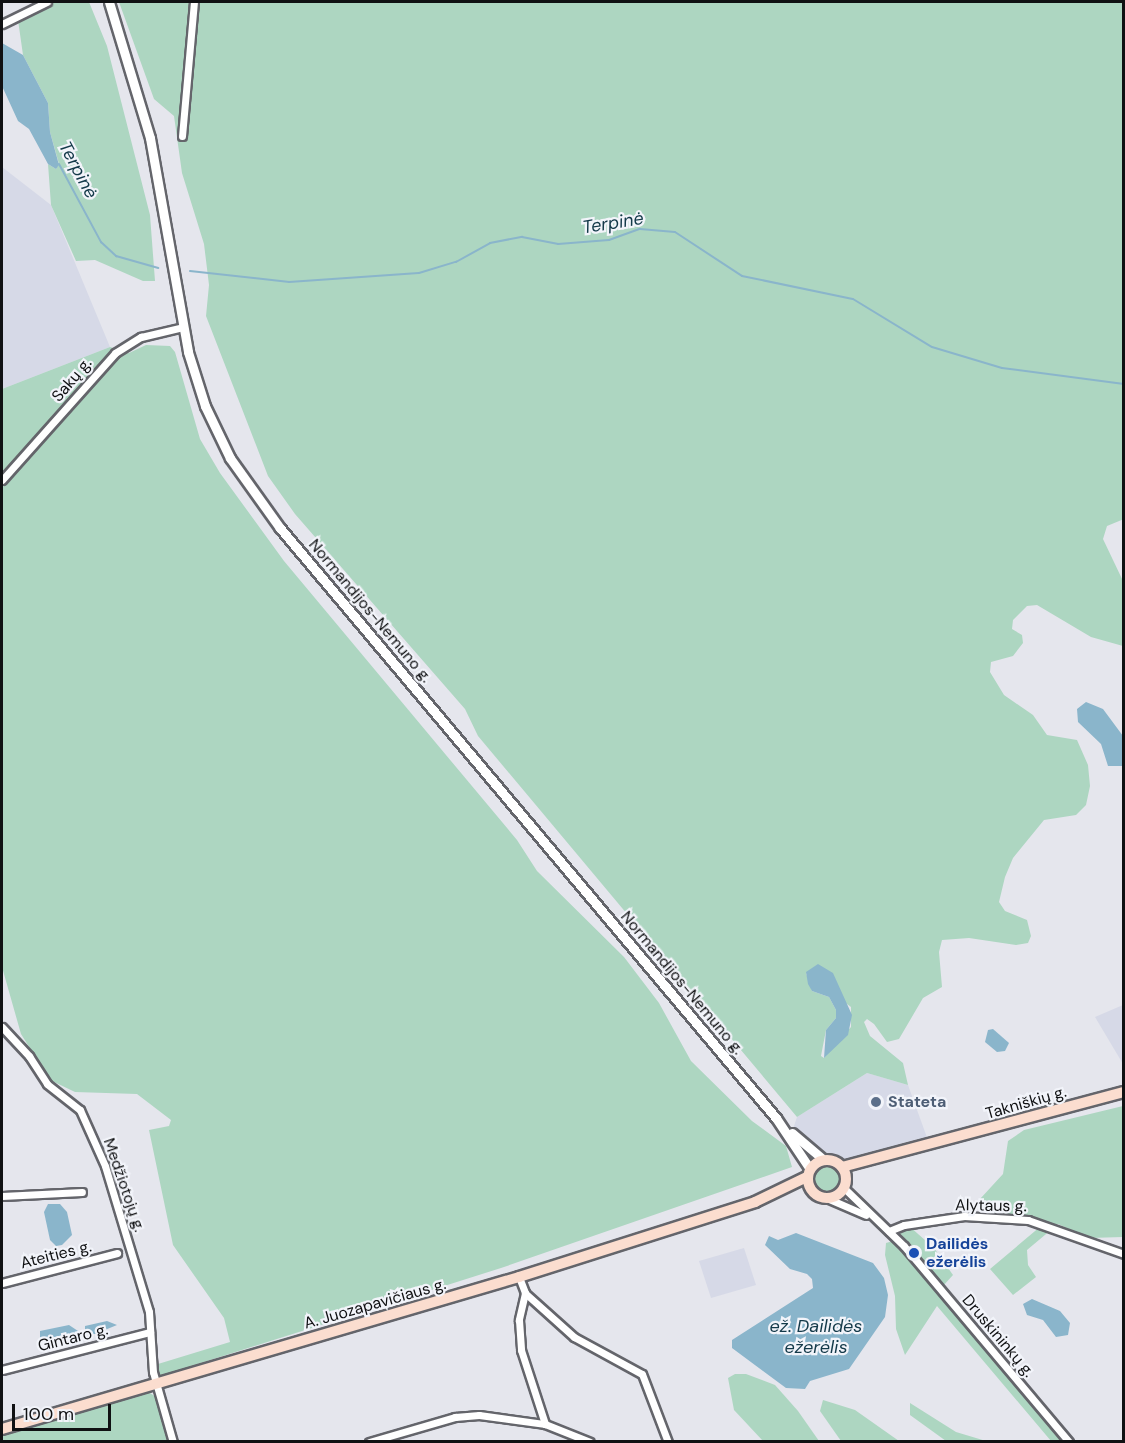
<!DOCTYPE html>
<meta charset="utf-8">
<style>
body{margin:0}
#map{position:relative;width:1125px;height:1443px;overflow:hidden;background:#e5e6ed;font-family:"DM Sans",sans-serif}
div>[style]{position:absolute}
[style*='--x']{left:calc(var(--x)*1px);top:calc(var(--y)*1px);width:calc(var(--w)*1px);rotate:calc(var(--a)*1deg)}
.built>*{inset:0;background:#d6d9e7}
.green>*{inset:0;background:#add6c1}
.round{border-radius:50%}
.water>*{inset:0;background:#8ab5cb}
.stream>*{height:2px;margin:-1px;padding:0 1px;transform-origin:1px;border-radius:1px;background:#8ab5cb}
.roads{filter:drop-shadow(2px 0 #64656b) drop-shadow(-2px 0 #64656b) drop-shadow(0 2px #64656b) drop-shadow(0 -2px #64656b)}
.street>*{height:7px;margin:-3.5px;padding:0 3.5px;transform-origin:3.5px;border-radius:3.5px;background:#fff}
.secondary>*{height:9px;margin:-4.5px;padding:0 4.5px;transform-origin:4.5px;border-radius:4.5px;background:#fff}
.primary>*{height:10px;margin:-5px;padding:0 5px;transform-origin:5px;border-radius:5px;background:#fbddcf}
.primary>.ring{margin:-5px;padding:0;box-sizing:content-box;background:none;border:10px solid #fbddcf;border-radius:50%}
.dots>*{width:16px;height:16px;translate:-50% -50%;box-sizing:border-box;border:3px solid #f2f4fa;border-radius:50%}
span{translate:-50% -50%;white-space:nowrap;text-align:center;line-height:1.15;-webkit-text-stroke:4.5px #f2f4fa;paint-order:stroke}
.street-label{font-size:16px;color:#101113}
.service-label{font-size:16px;color:#4e5e75;font-weight:700}
.left{translate:0 -50%;text-align:left}
.transit-label{font-size:16px;color:#164399;font-weight:700}
.water-label{font-size:18px;color:#133949;font-style:italic}
.frame{position:absolute;inset:0;border:3px solid #101113;pointer-events:none}
.scale{position:absolute;left:12px;top:1404px;width:99px;height:27px;box-sizing:border-box;border:3px solid #101113;border-top:0;padding-left:8px;font-size:18px;line-height:21px;white-space:nowrap;color:#101113;-webkit-text-stroke:4px #f2f4fa;paint-order:stroke}
</style>
<div id="map">
<div class="built">
<i style="clip-path:polygon(2px 167px,51px 205px,110px 347px,2px 389px)"></i>
<i style="clip-path:polygon(1123px 1005px,1123px 1064px,1095px 1017px)"></i>
<i style="clip-path:polygon(867px 1073px,908px 1085px,929px 1143px,844px 1164px,816px 1152px,793px 1129px,797px 1117px)"></i>
<i style="clip-path:polygon(744px 1248px,756px 1285px,711px 1298px,699px 1261px)"></i>
</div>
<div class="green">
<i style="clip-path:polygon(53px 2px,89px 2px,107px 46px,150px 215px,155px 281px,143px 281px,95px 260px,76px 261px,51px 205px,48px 164px,56px 169px,59px 164px,50px 132px,48px 103px,23px 55px,18px 20px)"></i>
<i style="clip-path:polygon(evenodd,119px 2px,1123px 2px,1124px 519px,1107px 526px,1103px 539px,1123px 581px,1123px 646px,1091px 637px,1037px 605px,1027px 606px,1013px 620px,1012px 629px,1022px 635px,1023px 643px,1013px 656px,991px 662px,990px 672px,1004px 695px,1033px 715px,1047px 735px,1077px 740px,1088px 765px,1090px 786px,1086px 805px,1076px 815px,1044px 820px,1013px 858px,1005px 877px,999px 902px,1005px 911px,1027px 920px,1031px 936px,1028px 943px,1016px 945px,969px 938px,942px 940px,939px 952px,942px 987px,923px 998px,899px 1039px,887px 1042px,874px 1024px,867px 1019px,864px 1022px,870px 1036px,903px 1063px,908px 1085px,867px 1073px,797px 1117px,478px 736px,465px 709px,295px 514px,268px 476px,206px 316px,209px 285px,204px 244px,182px 173px,174px 116px,154px 99px,119px 2px,806px 973px,851px 1007px,851px 1027px,824px 1058px,821px 1056px,826px 1030px,836px 1018px,836px 1010px,829px 997px,812px 991px,806px 973px)"></i>
<i style="clip-path:polygon(146px 345px,170px 346px,175px 352px,200px 439px,220px 473px,284px 561px,517px 840px,537px 871px,624px 957px,659px 1003px,691px 1061px,752px 1121px,786px 1146px,792px 1167px,501px 1268px,160px 1376px,158px 1364px,230px 1342px,224px 1318px,173px 1245px,149px 1130px,169px 1126px,171px 1120px,137px 1094px,75px 1092px,50px 1080px,21px 1034px,2px 967px,2px 389px,110px 347px,129px 353px)"></i>
<i style="clip-path:polygon(1123px 1106px,1123px 1237px,1089px 1238px,1058px 1224px,1027px 1250px,1028px 1265px,1036px 1277px,1013px 1295px,990px 1269px,1041px 1226px,981px 1220px,980px 1199px,1003px 1174px,1008px 1141px,1024px 1130px)"></i>
<i class="round" style="left:812px;top:1166px;width:28px;height:28px"></i>
<i style="clip-path:polygon(909px 1226px,934px 1248px,953px 1275px,943px 1286px,899px 1235px,902px 1228px)"></i>
<i style="clip-path:polygon(893px 1241px,945px 1300px,1065px 1441px,1051px 1441px,937px 1306px,905px 1355px,896px 1329px,895px 1296px,885px 1255px,886px 1243px)"></i>
<i style="clip-path:polygon(735px 1374px,746px 1374px,775px 1385px,798px 1411px,819px 1441px,763px 1441px,734px 1410px,728px 1378px)"></i>
<i style="clip-path:polygon(147px 1391px,156px 1397px,168px 1441px,2px 1442px,2px 1435px)"></i>
<i style="clip-path:polygon(823px 1400px,855px 1410px,899px 1441px,841px 1441px,820px 1411px)"></i>
<i style="clip-path:polygon(910px 1403px,956px 1432px,986px 1441px,946px 1441px,910px 1415px)"></i>
</div>
<div class="water">
<i style="clip-path:polygon(2px 43px,23px 55px,48px 103px,50px 132px,59px 165px,56px 169px,48px 164px,29px 129px,18px 121px,2px 86px)"></i>
<i style="clip-path:polygon(1086px 702px,1103px 709px,1123px 736px,1123px 766px,1108px 766px,1101px 744px,1078px 722px,1077px 709px)"></i>
<i style="clip-path:polygon(818px 964px,833px 973px,852px 1015px,848px 1035px,824px 1058px,826px 1030px,836px 1018px,836px 1010px,829px 997px,812px 991px,808px 984px,806px 972px)"></i>
<i style="clip-path:polygon(993px 1029px,1009px 1043px,1005px 1051px,997px 1052px,985px 1042px,988px 1030px)"></i>
<i style="clip-path:polygon(48px 1204px,60px 1204px,67px 1212px,72px 1235px,62px 1245px,56px 1246px,50px 1240px,44px 1212px)"></i>
<i style="clip-path:polygon(796px 1233px,873px 1263px,884px 1278px,888px 1295px,885px 1317px,849px 1369px,810px 1381px,805px 1389px,786px 1388px,732px 1348px,732px 1340px,813px 1288px,812px 1279px,807px 1274px,790px 1269px,765px 1245px,769px 1236px,778px 1240px)"></i>
<i style="clip-path:polygon(1032px 1299px,1060px 1311px,1070px 1323px,1068px 1335px,1056px 1337px,1043px 1320px,1027px 1315px,1023px 1304px)"></i>
<i style="clip-path:polygon(107px 1321px,117px 1325px,95px 1334px,85px 1334px,85px 1326px)"></i>
<i style="clip-path:polygon(69px 1325px,78px 1331px,73px 1339px,48px 1345px,40px 1343px,40px 1331px)"></i>
</div>
<div class="stream">
<i style="--x:59;--y:164;--w:89;--a:61.7"></i>
<i style="--x:101;--y:242;--w:21;--a:43"></i>
<i style="--x:116;--y:256;--w:44;--a:15.9"></i>
<i style="--x:190;--y:271;--w:100;--a:6.3"></i>
<i style="--x:289;--y:282;--w:130;--a:-4"></i>
<i style="--x:419;--y:273;--w:39;--a:-17"></i>
<i style="--x:456;--y:262;--w:39;--a:-29"></i>
<i style="--x:490;--y:243;--w:33;--a:-11"></i>
<i style="--x:522;--y:237;--w:37;--a:11"></i>
<i style="--x:558;--y:244;--w:51;--a:-4.5"></i>
<i style="--x:609;--y:240;--w:33;--a:-20"></i>
<i style="--x:640;--y:229;--w:35;--a:5"></i>
<i style="--x:675;--y:232;--w:80;--a:33.3"></i>
<i style="--x:742;--y:276;--w:113;--a:11.7"></i>
<i style="--x:853;--y:299;--w:92;--a:31.3"></i>
<i style="--x:932;--y:347;--w:73;--a:16.7"></i>
<i style="--x:1002;--y:368;--w:123;--a:7.5"></i>
</div>
<div class="roads">
<div class="street">
<i style="--x:2;--y:24;--w:50;--a:-26.1"></i>
<i style="--x:182;--y:136;--w:135;--a:-84.9"></i>
<i style="--x:2;--y:480;--w:170;--a:-48.3"></i>
<i style="--x:115;--y:353;--w:31;--a:-32"></i>
<i style="--x:141;--y:337;--w:43;--a:-13.4"></i>
<i style="--x:2;--y:1027;--w:40;--a:47"></i>
<i style="--x:29;--y:1056;--w:33;--a:57"></i>
<i style="--x:47;--y:1084;--w:42;--a:38.2"></i>
<i style="--x:80;--y:1110;--w:61;--a:65.9"></i>
<i style="--x:105;--y:1166;--w:152;--a:73.2"></i>
<i style="--x:149;--y:1312;--w:60;--a:86.2"></i>
<i style="--x:153;--y:1372;--w:73;--a:74.1"></i>
<i style="--x:844;--y:1188;--w:83;--a:44"></i>
<i style="--x:904;--y:1246;--w:256;--a:49.9"></i>
<i style="--x:2;--y:1196;--w:80;--a:-2.9"></i>
<i style="--x:829;--y:1199;--w:40;--a:23.4"></i>
<i style="--x:889;--y:1231;--w:16;--a:-22"></i>
<i style="--x:904;--y:1225;--w:61;--a:-8.5"></i>
<i style="--x:964;--y:1216;--w:64;--a:3.6"></i>
<i style="--x:1028;--y:1220;--w:102;--a:19.5"></i>
<i style="--x:519;--y:1277;--w:17;--a:69"></i>
<i style="--x:525;--y:1293;--w:28;--a:103"></i>
<i style="--x:519;--y:1320;--w:30;--a:86"></i>
<i style="--x:521;--y:1350;--w:78;--a:72"></i>
<i style="--x:545;--y:1424;--w:48;--a:21.8"></i>
<i style="--x:2;--y:1283;--w:119;--a:-14.6"></i>
<i style="--x:525;--y:1293;--w:66;--a:41.9"></i>
<i style="--x:574;--y:1337;--w:77;--a:28.6"></i>
<i style="--x:642;--y:1374;--w:73;--a:69.1"></i>
<i style="--x:2;--y:1370;--w:153;--a:-14.4"></i>
<i style="--x:369;--y:1442;--w:90;--a:-16.2"></i>
<i style="--x:455;--y:1417;--w:24;--a:-5"></i>
<i style="--x:479;--y:1415;--w:67;--a:7.8"></i>
</div>
<div class="secondary">
<i style="--x:109;--y:2;--w:142;--a:73.2"></i>
<i style="--x:150;--y:138;--w:217;--a:79.9"></i>
<i style="--x:188;--y:352;--w:57;--a:72.5"></i>
<i style="--x:205;--y:406;--w:58;--a:64.3"></i>
<i style="--x:230;--y:458;--w:86;--a:54.5"></i>
<i style="--x:280;--y:528;--w:771;--a:49.95"></i>
<i style="--x:776;--y:1118;--w:61;--a:56.3"></i>
<i style="--x:792;--y:1133;--w:42;--a:40.2"></i>
</div>
<div class="primary">
<i class="ring" style="left:808px;top:1160px;width:28px;height:28px"></i>
<i style="--x:842;--y:1167;--w:292;--a:-14.9"></i>
<i style="--x:2;--y:1429;--w:539;--a:-16.38"></i>
<i style="--x:519;--y:1277;--w:248;--a:-17.6"></i>
<i style="--x:755;--y:1202;--w:58;--a:-25.7"></i>
</div>
</div>
<div class="dots">
<i style="left:876px;top:1102px;background:#5c6f8a"></i>
<i style="left:914px;top:1253px;background:#1a4fb4"></i>
</div>
<div class="street-label">
<span style="left:72px;top:380px;rotate:-50deg">Sakų g.</span>
<span style="left:370px;top:611px;rotate:50deg">Normandijos-Nemuno g.</span>
<span style="left:682px;top:983px;rotate:50deg">Normandijos-Nemuno g.</span>
<span style="left:1026px;top:1103px;rotate:-16deg">Takniškių g.</span>
<span style="left:124px;top:1185px;rotate:71deg">Medžiotojų g.</span>
<span style="left:991px;top:1206px;rotate:1deg">Alytaus g.</span>
<span style="left:56px;top:1255px;rotate:-14deg">Ateities g.</span>
<span style="left:375px;top:1304px;rotate:-16deg">A. Juozapavičiaus g.</span>
<span style="left:998px;top:1336px;rotate:50deg">Druskininkų g.</span>
<span style="left:73px;top:1338px;rotate:-14deg">Gintaro g.</span>
</div>
<div class="service-label">
<span class="left" style="left:888px;top:1102px">Stateta</span>
</div>
<div class="transit-label">
<span class="left" style="left:926px;top:1253px">Dailidės<br>ežerėlis</span>
</div>
<div class="water-label">
<span style="left:78px;top:170px;rotate:62deg">Terpinė</span>
<span style="left:613px;top:223px;rotate:-9deg">Terpinė</span>
<span style="left:816px;top:1337px">ež. Dailidės<br>ežerėlis</span>
</div>
<div class="frame"></div>
<div class="scale">100 m</div>
</div>
